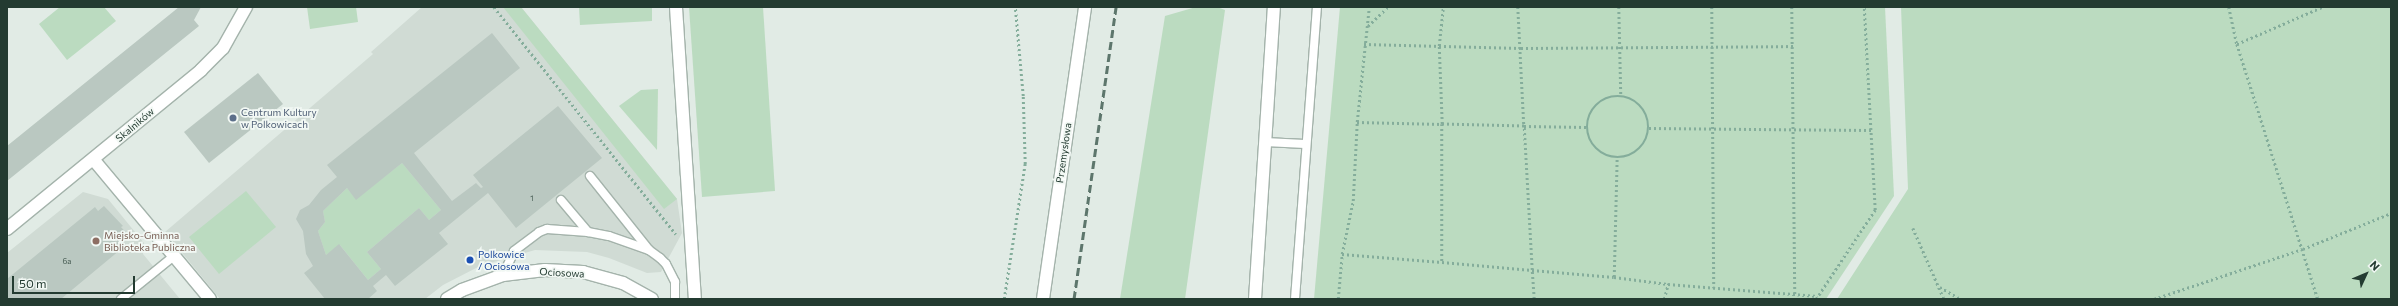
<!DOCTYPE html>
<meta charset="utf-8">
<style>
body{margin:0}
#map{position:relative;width:2398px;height:306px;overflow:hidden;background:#e1ebe5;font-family:Commissioner,sans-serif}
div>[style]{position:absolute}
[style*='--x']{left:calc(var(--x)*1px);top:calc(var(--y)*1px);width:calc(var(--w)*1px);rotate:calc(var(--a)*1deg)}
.built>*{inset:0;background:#d0dbd4}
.green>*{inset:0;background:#bbdbc0}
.building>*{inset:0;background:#bac8c1}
.path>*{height:2.5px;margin-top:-1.25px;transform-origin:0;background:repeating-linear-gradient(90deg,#84ad9b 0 2px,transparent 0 5px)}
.path>.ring{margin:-1.25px;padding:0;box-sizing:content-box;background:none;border:2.5px solid #84ad9b;border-radius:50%}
.roads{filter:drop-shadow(1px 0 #a4b3ab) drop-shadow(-1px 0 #a4b3ab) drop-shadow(0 1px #a4b3ab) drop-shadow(0 -1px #a4b3ab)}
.lane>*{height:8px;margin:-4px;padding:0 4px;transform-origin:4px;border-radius:4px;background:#fff}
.street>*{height:12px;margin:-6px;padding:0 6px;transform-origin:6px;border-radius:6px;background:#fff}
.secondary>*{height:12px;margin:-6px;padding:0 6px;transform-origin:6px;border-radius:6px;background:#fff}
.rail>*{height:3px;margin-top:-1.5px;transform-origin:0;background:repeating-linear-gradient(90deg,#5d766c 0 8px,transparent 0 12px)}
.dots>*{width:11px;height:11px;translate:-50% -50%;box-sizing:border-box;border:2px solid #f2f8f4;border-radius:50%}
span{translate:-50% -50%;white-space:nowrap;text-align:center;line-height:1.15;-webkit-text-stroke:3.5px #f2f8f4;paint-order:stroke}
.number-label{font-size:8px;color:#495e55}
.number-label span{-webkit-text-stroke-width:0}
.service-label{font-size:10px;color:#4e5e75}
.left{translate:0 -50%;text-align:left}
.street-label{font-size:10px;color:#233b31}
.education-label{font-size:10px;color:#785e54}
.transit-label{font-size:10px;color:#164399}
.frame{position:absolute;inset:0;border:8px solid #233b31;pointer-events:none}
.north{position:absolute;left:2346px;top:254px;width:40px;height:40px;-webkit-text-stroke:3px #f2f8f4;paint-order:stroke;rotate:46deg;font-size:11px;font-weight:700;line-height:16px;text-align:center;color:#233b31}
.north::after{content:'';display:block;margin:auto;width:14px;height:18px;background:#233b31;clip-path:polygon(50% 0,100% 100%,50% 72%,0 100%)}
.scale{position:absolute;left:12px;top:276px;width:123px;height:18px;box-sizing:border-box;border:2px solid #233b31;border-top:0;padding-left:5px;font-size:12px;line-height:14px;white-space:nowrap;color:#233b31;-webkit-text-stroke:3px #f2f8f4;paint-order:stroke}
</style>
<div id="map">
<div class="built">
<i style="clip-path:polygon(422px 7px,521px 7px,677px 199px,682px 233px,661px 272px,647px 273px,609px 258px,587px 252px,535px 250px,480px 266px,443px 285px,425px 299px,220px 299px,165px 232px,373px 54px,371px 52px)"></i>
<i style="clip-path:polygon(83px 192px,108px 199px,144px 243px,143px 254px,180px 299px,7px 299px,7px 253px)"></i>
</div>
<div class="green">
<i style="clip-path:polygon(60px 7px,104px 7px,116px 21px,67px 60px,39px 24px)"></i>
<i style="clip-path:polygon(307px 7px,356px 7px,358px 22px,310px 29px)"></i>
<i style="clip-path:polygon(503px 7px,521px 7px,677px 199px,664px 209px)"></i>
<i style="clip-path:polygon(579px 7px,652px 7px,652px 21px,580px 25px)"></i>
<i style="clip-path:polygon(689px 7px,763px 7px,775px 191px,702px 197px)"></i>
<i style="clip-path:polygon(1196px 7px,1217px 7px,1225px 10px,1185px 299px,1120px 299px,1165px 16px)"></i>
<i style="clip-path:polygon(1340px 7px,1885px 7px,1894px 196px,1826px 299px,1314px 299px)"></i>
<i style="clip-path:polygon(1901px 7px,2391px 7px,2391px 299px,1837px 299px,1908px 189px)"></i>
<i style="clip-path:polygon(658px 89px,657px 150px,619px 106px,641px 90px)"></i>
<i style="clip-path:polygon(402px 163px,441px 210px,429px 220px,419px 208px,367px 252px,381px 269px,368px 280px,340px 245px,326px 255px,318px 231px,325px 222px,323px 211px,347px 188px,356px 199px)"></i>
<i style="clip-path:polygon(246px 191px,276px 227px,219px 274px,189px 237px)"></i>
</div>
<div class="building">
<i style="clip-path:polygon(179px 7px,201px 7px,194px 20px,199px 26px,7px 181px,7px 146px)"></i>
<i style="clip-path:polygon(evenodd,492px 33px,520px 68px,414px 153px,452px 201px,476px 183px,481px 188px,483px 187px,473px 175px,558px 106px,602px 158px,516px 228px,488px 193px,439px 233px,448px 244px,395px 286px,386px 275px,373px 286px,377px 291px,368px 299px,325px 299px,304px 273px,313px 266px,306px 254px,303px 231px,296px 219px,300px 210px,309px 205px,321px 190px,337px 177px,327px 165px,492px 33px,402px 163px,441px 210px,429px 220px,419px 208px,367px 252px,381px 269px,368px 280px,339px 244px,326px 255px,318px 231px,325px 222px,323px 211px,347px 188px,356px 200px,402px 163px)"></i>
<i style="clip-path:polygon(258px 73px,283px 104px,209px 163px,184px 132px)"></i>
<i style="clip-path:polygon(104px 206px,123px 226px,121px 227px,129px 236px,123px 241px,126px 245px,61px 299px,7px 299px,7px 279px,95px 207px,98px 211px)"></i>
</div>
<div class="path">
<i style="--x:494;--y:7;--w:291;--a:51.3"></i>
<i style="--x:1518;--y:7;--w:119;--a:87.1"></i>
<i style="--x:1524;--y:126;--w:62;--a:0.9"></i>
<i style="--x:1619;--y:7;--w:88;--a:88.7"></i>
<i style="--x:1712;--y:7;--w:281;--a:89.6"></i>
<i style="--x:1792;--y:7;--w:287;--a:89.4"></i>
<i style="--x:2229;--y:7;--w:38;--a:78"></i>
<i style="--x:2237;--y:44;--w:268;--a:72.4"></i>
<i style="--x:1368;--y:26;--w:28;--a:-44"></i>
<i style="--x:1364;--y:44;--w:157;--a:1.5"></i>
<i style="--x:1521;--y:48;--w:273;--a:-0.4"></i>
<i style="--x:2237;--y:44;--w:93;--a:-23.5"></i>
<i class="ring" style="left:1587px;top:96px;width:59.5px;height:59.5px"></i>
<i style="--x:1357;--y:122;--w:85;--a:1.3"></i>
<i style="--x:1442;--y:124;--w:78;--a:-92.2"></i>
<i style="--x:1439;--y:46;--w:39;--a:-84"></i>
<i style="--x:1649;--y:128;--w:222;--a:0.5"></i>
<i style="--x:1913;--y:228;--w:77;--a:66.4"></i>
<i style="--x:1342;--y:254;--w:54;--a:-78.3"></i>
<i style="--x:1353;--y:201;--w:79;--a:-87.1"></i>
<i style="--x:1357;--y:122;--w:116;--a:-84"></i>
<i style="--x:1614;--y:277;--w:54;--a:7.4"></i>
<i style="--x:1668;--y:284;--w:150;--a:4.6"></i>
<i style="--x:1940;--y:287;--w:24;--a:30"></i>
<i style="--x:1004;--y:299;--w:137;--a:-81.2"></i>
<i style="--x:1025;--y:164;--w:68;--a:-91.7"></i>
<i style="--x:1023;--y:96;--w:89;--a:-95.1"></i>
<i style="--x:1338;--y:299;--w:45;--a:-84.9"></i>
<i style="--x:1342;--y:254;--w:100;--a:4.6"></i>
<i style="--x:1534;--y:299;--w:29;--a:-94"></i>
<i style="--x:1532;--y:270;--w:144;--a:-93.2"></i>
<i style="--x:1524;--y:126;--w:82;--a:-178.6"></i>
<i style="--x:1442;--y:124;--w:138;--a:90"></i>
<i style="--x:1442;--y:262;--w:90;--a:5.1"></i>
<i style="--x:1532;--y:270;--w:82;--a:4.9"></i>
<i style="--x:1614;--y:277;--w:119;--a:-88.6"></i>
<i style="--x:1664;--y:299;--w:16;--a:-75"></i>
<i style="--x:1816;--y:299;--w:107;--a:-56.5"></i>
<i style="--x:1875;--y:210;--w:203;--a:-93.1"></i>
<i style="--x:2154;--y:299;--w:157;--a:-18.6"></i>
<i style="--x:2303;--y:249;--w:95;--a:-22.2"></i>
</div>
<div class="roads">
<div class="lane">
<i style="--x:1265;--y:142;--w:40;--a:2.9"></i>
<i style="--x:590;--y:176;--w:95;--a:51.4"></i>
<i style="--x:561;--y:200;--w:42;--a:49.8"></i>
<i style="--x:503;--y:275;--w:26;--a:-65"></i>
<i style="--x:514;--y:251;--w:31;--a:-37"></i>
<i style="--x:539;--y:232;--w:9;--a:-21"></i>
<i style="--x:547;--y:229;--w:41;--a:4.2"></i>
<i style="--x:588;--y:232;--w:21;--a:11"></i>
<i style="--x:609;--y:236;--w:42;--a:19.3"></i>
<i style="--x:649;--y:250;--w:14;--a:36"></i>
<i style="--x:660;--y:258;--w:8;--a:45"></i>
<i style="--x:666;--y:264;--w:20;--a:63"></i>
<i style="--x:675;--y:282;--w:17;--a:90"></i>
<i style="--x:121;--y:299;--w:68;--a:-39.1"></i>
<i style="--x:1295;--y:299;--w:293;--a:-85.7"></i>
</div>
<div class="street">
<i style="--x:676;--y:7;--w:293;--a:86.3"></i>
<i style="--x:93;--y:159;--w:182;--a:50.1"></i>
<i style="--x:7;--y:229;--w:251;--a:-39.3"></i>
<i style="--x:201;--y:70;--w:31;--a:-45"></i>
<i style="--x:223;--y:48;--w:47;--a:-60.7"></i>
<i style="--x:447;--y:299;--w:17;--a:-31"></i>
<i style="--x:462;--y:290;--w:44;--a:-20.1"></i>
<i style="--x:503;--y:275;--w:42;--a:-6.8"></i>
<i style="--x:545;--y:270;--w:38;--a:3"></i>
<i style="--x:583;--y:272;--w:41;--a:15.4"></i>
<i style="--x:623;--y:283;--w:33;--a:29"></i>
<i style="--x:1255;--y:299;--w:293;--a:-86.3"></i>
</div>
<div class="secondary">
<i style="--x:1043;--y:299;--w:295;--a:-81.8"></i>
</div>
</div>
<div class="rail">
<i style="--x:1074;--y:299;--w:295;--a:-81.8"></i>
</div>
<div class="dots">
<i style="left:233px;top:118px;background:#5c6f8a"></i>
<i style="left:96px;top:241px;background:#8d6e63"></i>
<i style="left:470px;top:260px;background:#1a4fb4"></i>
</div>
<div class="number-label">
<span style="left:532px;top:199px">1</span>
<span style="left:67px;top:262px">6a</span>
</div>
<div class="service-label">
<span class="left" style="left:241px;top:118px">Centrum Kultury<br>w Polkowicach</span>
</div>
<div class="street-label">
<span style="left:135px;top:125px;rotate:-40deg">Skalników</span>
<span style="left:1064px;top:153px;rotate:-82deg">Przemysłowa</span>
<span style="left:562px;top:273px;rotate:3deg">Ociosowa</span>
</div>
<div class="education-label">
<span class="left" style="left:104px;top:241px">Miejsko-Gminna<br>Biblioteka Publiczna</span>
</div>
<div class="transit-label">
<span class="left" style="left:478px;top:260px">Polkowice<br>/ Ociosowa</span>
</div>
<div class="frame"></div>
<div class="north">N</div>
<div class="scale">50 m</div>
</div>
